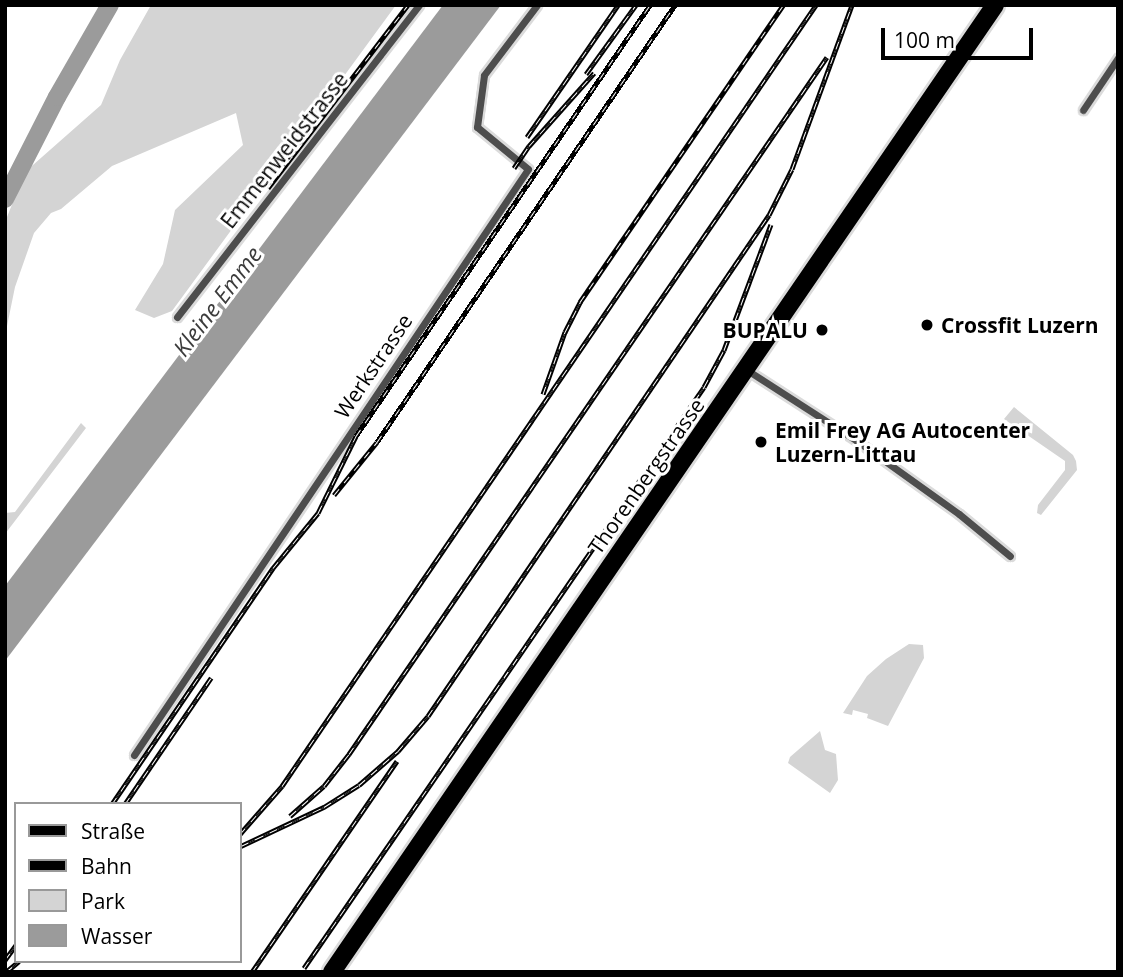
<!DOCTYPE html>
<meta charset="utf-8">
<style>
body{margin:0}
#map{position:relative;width:1123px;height:977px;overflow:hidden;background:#fff;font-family:"Open Sans",sans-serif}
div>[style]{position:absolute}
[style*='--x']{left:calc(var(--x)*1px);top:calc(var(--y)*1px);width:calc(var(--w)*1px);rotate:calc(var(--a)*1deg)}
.green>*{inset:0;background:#d4d4d4}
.water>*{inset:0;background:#9b9b9b}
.river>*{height:18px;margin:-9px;padding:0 9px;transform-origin:9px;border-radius:9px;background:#9b9b9b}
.roads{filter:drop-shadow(2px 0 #dbdbdb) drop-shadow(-2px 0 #dbdbdb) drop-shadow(0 2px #dbdbdb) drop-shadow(0 -2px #dbdbdb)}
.street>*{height:7px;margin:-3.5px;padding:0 3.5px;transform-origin:3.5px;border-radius:3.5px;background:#4d4d4d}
.primary>*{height:18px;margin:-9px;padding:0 9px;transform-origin:9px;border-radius:9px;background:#000}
.rail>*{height:5px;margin-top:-2.5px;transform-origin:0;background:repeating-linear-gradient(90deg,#fff 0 8px,#000 0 16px);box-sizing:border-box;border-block:2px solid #000}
.dots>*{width:19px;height:19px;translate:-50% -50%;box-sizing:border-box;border:4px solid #fff;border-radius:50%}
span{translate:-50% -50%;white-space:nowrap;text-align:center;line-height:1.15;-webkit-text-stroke:6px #fff;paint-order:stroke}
.street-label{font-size:21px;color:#000}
.poi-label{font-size:21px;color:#000;font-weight:700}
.left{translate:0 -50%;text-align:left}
.right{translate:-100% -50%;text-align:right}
.water-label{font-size:23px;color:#3c3c3c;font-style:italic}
.frame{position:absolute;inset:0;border:7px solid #000;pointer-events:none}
.legend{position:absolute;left:14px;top:802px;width:228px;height:161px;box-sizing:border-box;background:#fff;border:2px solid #999;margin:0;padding:9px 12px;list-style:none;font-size:21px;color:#000}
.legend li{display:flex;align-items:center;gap:14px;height:35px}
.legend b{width:35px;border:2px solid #999}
.scale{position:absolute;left:881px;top:28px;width:152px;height:32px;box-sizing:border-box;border:4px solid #000;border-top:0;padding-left:9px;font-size:21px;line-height:24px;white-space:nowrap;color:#000;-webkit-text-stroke:5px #fff;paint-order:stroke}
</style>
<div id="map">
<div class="green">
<i style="clip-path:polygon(151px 5px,396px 5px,172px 311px,154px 318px,135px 310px,163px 264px,175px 210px,243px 145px,236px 113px,112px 166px,61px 209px,51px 213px,34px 233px,15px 287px,5px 336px,5px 222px,25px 172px,101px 105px,120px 60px)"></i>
<i style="clip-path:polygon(1014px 407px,1073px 455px,1076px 461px,1077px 470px,1041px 515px,1037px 513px,1038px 505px,1065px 470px,1065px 461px,1004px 419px)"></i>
<i style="clip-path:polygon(81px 423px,86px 428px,5px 534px,5px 513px,15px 512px)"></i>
<i style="clip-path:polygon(909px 644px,923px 645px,924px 658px,888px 726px,867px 718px,868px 714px,853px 710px,852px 715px,843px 713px,867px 676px,886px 659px)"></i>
<i style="clip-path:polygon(820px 731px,825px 750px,836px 754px,838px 780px,830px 793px,788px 763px,790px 757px)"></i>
</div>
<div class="water">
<i style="clip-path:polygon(443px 5px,501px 5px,5px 661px,5px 586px)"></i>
</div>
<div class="river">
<i style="--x:5;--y:199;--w:114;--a:-63"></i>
<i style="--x:57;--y:97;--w:106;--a:-60.1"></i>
</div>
<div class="roads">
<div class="street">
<i style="--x:1083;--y:110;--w:63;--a:-56.1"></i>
<i style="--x:177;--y:317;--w:395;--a:-52.2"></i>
<i style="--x:747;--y:370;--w:131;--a:32.8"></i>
<i style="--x:857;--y:441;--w:125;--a:35.6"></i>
<i style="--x:959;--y:514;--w:66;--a:39.5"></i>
<i style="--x:134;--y:755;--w:706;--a:-56.08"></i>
<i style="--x:528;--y:169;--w:66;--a:-140.5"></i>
<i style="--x:477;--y:127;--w:52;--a:-82.3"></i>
<i style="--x:484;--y:75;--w:88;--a:-52.9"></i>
</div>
<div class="primary">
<i style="--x:332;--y:972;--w:1172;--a:-55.56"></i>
</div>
</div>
<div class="rail">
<i style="--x:586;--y:74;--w:85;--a:-54.1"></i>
<i style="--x:527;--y:137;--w:160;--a:-55.4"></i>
<i style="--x:514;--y:168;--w:27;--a:-56"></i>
<i style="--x:529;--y:146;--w:98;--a:-48.3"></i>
<i style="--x:268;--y:188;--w:230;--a:-52.6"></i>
<i style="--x:543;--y:394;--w:66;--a:-70.5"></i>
<i style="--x:565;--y:332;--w:34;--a:-63"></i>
<i style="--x:580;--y:302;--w:360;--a:-55.6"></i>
<i style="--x:334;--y:495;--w:68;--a:-50.9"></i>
<i style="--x:377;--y:442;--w:529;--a:-55.71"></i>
<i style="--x:112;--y:804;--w:286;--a:-55.7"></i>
<i style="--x:273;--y:568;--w:71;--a:-50.7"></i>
<i style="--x:318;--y:513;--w:86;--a:-63.7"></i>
<i style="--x:356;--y:436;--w:522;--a:-55.7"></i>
<i style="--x:125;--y:804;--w:153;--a:-55.7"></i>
<i style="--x:290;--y:816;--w:45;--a:-41.4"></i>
<i style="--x:324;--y:786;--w:41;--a:-52"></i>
<i style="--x:349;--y:754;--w:845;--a:-55.56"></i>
<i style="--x:240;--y:834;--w:64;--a:-48.8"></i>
<i style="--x:282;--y:786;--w:946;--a:-55.64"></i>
<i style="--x:241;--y:846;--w:92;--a:-25.2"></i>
<i style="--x:324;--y:807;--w:41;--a:-32.2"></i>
<i style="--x:359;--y:785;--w:52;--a:-41.1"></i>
<i style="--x:398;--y:751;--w:46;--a:-49.4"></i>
<i style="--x:428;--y:716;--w:606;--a:-55.76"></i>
<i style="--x:769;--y:215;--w:51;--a:-63.4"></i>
<i style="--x:792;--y:169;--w:175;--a:-69.9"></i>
<i style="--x:5;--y:960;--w:19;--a:-54"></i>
<i style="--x:304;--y:968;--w:705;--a:-55.45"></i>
<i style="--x:704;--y:387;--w:42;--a:-61.6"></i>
<i style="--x:724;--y:350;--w:134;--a:-69.5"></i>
<i style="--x:6;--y:972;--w:17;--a:-40"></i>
<i style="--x:252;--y:972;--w:256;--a:-55.5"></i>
</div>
<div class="dots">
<i style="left:927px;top:325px;background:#000"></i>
<i style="left:822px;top:330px;background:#000"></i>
<i style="left:761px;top:442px;background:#000"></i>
</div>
<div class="street-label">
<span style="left:284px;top:150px;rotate:-52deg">Emmenweidstrasse</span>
<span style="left:373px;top:366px;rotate:-56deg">Werkstrasse</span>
<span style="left:646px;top:476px;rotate:-55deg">Thorenbergstrasse</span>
</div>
<div class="poi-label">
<span class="left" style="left:941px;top:325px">Crossfit Luzern</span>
<span class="right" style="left:808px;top:330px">BUPALU</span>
<span class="left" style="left:775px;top:442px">Emil Frey AG Autocenter<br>Luzern-Littau</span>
</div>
<div class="water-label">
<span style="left:217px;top:301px;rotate:-53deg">Kleine Emme</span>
</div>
<div class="frame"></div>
<ul class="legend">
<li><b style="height:9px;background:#000"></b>Straße</li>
<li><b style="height:9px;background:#000"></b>Bahn</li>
<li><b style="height:19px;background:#d4d4d4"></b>Park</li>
<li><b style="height:19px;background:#9b9b9b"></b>Wasser</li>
</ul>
<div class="scale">100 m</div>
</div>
